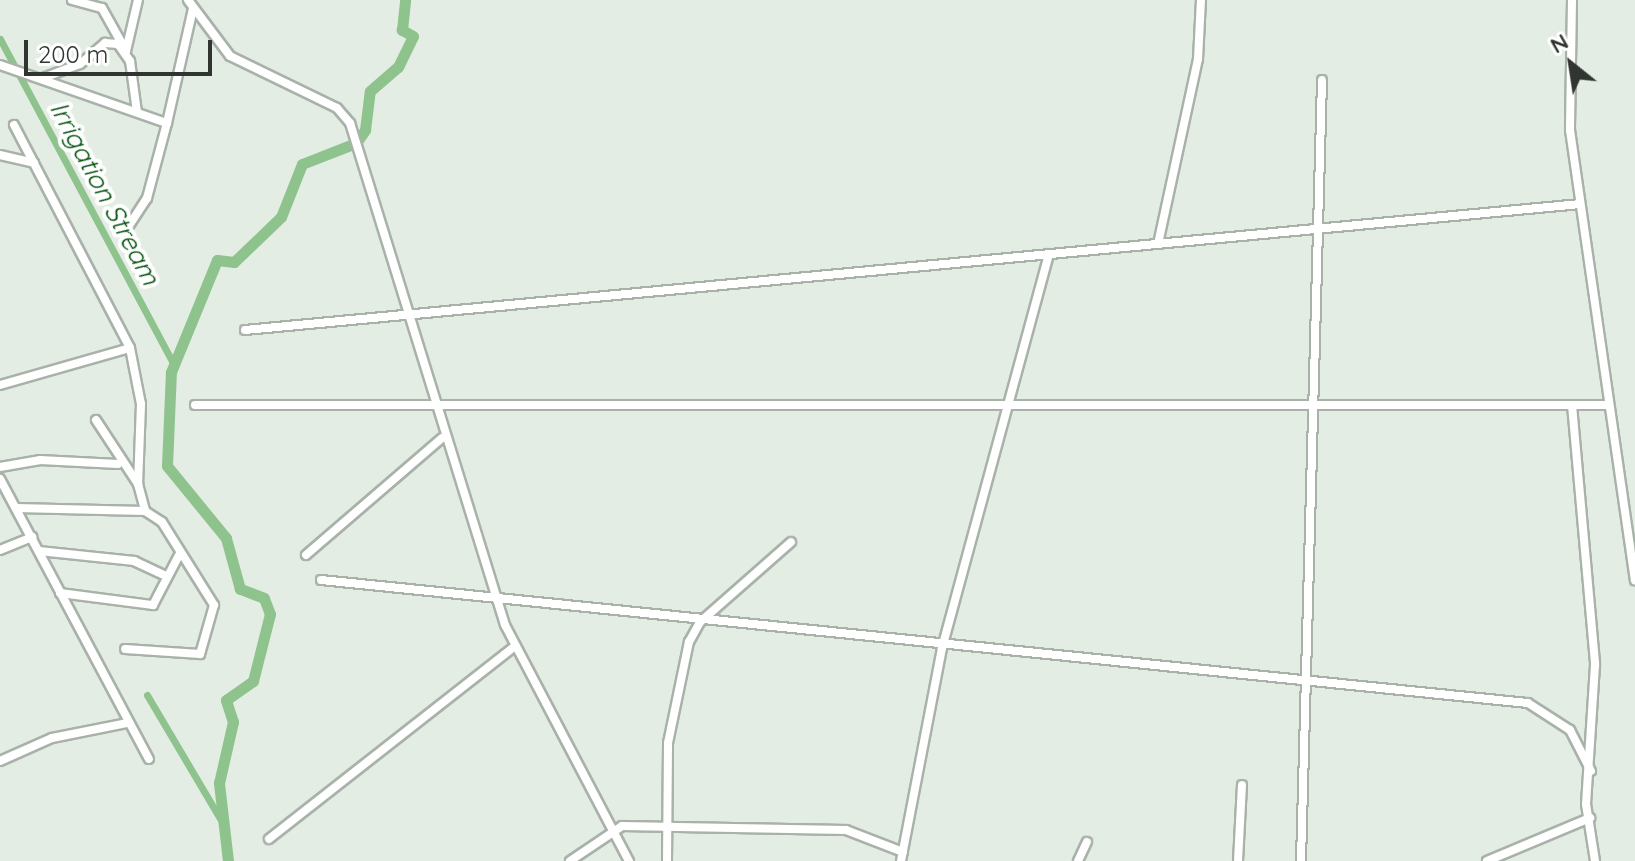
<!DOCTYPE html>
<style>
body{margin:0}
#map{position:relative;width:1635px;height:861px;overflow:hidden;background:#e4ede4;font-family:Quicksand,sans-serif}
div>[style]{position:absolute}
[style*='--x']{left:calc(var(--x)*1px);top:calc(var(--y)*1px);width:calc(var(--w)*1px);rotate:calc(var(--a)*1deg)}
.canal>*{height:7px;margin:-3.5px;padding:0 3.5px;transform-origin:3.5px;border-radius:3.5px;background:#8fc38d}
.river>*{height:11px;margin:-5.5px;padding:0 5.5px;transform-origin:5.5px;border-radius:5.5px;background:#8fc38d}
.roads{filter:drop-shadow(2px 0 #a9b2a9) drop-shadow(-2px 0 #a9b2a9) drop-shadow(0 2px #a9b2a9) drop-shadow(0 -2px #a9b2a9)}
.minor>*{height:8px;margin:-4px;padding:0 4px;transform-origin:4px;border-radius:4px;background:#fff}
span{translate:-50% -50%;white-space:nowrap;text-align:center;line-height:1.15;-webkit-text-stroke:8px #fff;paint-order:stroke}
.water-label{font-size:26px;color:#04520d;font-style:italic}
.north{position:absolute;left:1531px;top:24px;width:80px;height:80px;-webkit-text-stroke:6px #fff;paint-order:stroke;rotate:330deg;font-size:22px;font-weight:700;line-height:32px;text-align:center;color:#313531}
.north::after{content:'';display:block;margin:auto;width:28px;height:36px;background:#313531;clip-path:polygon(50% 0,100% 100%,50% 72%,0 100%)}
.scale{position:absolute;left:24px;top:40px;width:188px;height:36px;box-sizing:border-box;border:4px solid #313531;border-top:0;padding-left:10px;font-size:24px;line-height:28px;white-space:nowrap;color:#313531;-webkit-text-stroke:6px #fff;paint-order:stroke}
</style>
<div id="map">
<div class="canal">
<i style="--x:0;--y:39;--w:370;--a:61.9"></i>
<i style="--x:147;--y:695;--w:153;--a:59.4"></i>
</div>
<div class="river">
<i style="--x:228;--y:861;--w:79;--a:-96.6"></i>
<i style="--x:219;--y:783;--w:63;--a:-77.1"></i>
<i style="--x:233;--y:722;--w:23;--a:-108"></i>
<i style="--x:226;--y:700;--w:33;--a:-35"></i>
<i style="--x:253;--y:681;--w:69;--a:-75.8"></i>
<i style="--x:270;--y:614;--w:17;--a:-111"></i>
<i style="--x:264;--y:598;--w:26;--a:-159"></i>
<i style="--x:240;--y:589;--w:53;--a:-105.4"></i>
<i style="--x:226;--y:538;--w:93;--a:-129.3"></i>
<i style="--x:167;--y:466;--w:94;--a:-87.6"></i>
<i style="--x:171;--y:372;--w:121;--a:-67.7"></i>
<i style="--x:217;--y:260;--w:17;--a:7"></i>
<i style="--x:234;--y:262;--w:65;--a:-43.8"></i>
<i style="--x:281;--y:217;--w:57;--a:-68.4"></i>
<i style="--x:302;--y:164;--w:58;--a:-21.3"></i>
<i style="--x:356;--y:143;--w:16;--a:-55"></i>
<i style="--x:365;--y:130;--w:39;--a:-83"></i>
<i style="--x:370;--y:91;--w:37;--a:-41"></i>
<i style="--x:398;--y:67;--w:34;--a:-64"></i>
<i style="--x:413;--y:36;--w:13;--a:-151"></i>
<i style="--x:402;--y:30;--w:30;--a:-84"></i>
</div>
<div class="roads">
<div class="minor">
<i style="--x:72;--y:0;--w:31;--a:15"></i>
<i style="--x:102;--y:8;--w:49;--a:60.8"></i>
<i style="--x:126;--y:51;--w:52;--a:-76.8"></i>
<i style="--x:188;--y:0;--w:70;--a:53.1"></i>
<i style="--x:230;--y:56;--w:119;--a:25.9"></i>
<i style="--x:337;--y:108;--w:20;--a:49"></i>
<i style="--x:350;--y:123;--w:525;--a:72.84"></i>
<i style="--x:505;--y:625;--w:267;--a:62.3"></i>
<i style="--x:1572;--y:0;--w:130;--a:90.9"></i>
<i style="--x:1570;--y:130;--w:455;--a:81.8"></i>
<i style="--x:0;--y:65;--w:177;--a:19.2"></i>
<i style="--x:167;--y:123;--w:78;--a:104.9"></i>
<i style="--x:147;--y:198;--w:33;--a:123"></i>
<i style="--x:43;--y:78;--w:40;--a:-21"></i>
<i style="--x:80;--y:64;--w:33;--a:-40"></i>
<i style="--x:105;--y:43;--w:13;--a:4"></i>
<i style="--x:118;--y:44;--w:21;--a:55"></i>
<i style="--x:130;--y:61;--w:51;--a:82.2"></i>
<i style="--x:167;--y:123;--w:117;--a:-77.2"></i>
<i style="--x:14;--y:125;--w:251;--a:62.5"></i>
<i style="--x:130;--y:348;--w:57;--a:78.9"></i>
<i style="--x:141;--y:404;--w:80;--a:92.1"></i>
<i style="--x:0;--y:155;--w:35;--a:13"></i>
<i style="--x:1158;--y:244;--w:189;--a:-77.8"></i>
<i style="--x:1198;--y:59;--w:59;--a:-87.1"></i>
<i style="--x:245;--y:330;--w:1341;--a:-5.39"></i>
<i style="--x:0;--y:385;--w:135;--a:-15.9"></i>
<i style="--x:195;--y:405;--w:1413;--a:0"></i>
<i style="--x:1572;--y:405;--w:261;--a:84.9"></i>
<i style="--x:1595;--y:665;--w:139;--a:93.7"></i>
<i style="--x:1586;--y:804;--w:58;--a:81"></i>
<i style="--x:96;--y:420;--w:77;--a:56.7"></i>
<i style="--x:138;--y:484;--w:28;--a:75"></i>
<i style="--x:145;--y:511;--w:20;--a:33"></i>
<i style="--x:162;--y:522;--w:98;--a:57.9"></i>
<i style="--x:214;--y:605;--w:51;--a:105.9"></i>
<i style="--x:200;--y:654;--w:75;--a:-176.2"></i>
<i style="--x:0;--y:467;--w:41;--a:-9.9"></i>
<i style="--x:40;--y:460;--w:78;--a:2.9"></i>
<i style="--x:0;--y:479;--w:317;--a:62"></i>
<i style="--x:16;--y:508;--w:129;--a:1.3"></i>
<i style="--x:0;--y:550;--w:35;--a:-22"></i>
<i style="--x:39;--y:551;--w:96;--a:6"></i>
<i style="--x:134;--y:561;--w:35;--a:25"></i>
<i style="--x:306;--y:555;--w:179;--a:-40.7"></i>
<i style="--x:321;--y:580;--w:1213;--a:5.82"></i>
<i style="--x:1528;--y:703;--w:50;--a:32.7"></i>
<i style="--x:1570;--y:730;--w:46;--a:62.9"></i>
<i style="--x:60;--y:593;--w:94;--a:7.4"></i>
<i style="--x:153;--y:605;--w:56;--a:-62.5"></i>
<i style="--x:0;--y:761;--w:57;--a:-23.9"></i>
<i style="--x:52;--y:738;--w:76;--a:-11.3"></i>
<i style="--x:269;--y:839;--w:313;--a:-38.1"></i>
<i style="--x:570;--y:861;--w:63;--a:-33.9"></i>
<i style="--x:622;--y:826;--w:224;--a:1"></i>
<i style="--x:846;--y:830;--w:61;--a:21.1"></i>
<i style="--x:667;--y:861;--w:118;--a:-89.5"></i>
<i style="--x:668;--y:743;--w:103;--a:-78.3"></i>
<i style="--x:689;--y:642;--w:23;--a:-61"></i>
<i style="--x:700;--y:622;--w:121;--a:-41.3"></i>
<i style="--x:901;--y:861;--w:217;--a:-79.1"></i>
<i style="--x:942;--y:648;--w:408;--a:-74.8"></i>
<i style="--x:1078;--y:861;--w:21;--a:-65"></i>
<i style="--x:1238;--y:861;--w:76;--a:-87"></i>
<i style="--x:1301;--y:861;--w:781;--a:-88.46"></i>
<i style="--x:1487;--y:861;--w:112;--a:-22.7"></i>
</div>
</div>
<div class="water-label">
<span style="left:105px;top:193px;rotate:62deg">Irrigation Stream</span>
</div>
<div class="north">N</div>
<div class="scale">200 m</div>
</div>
